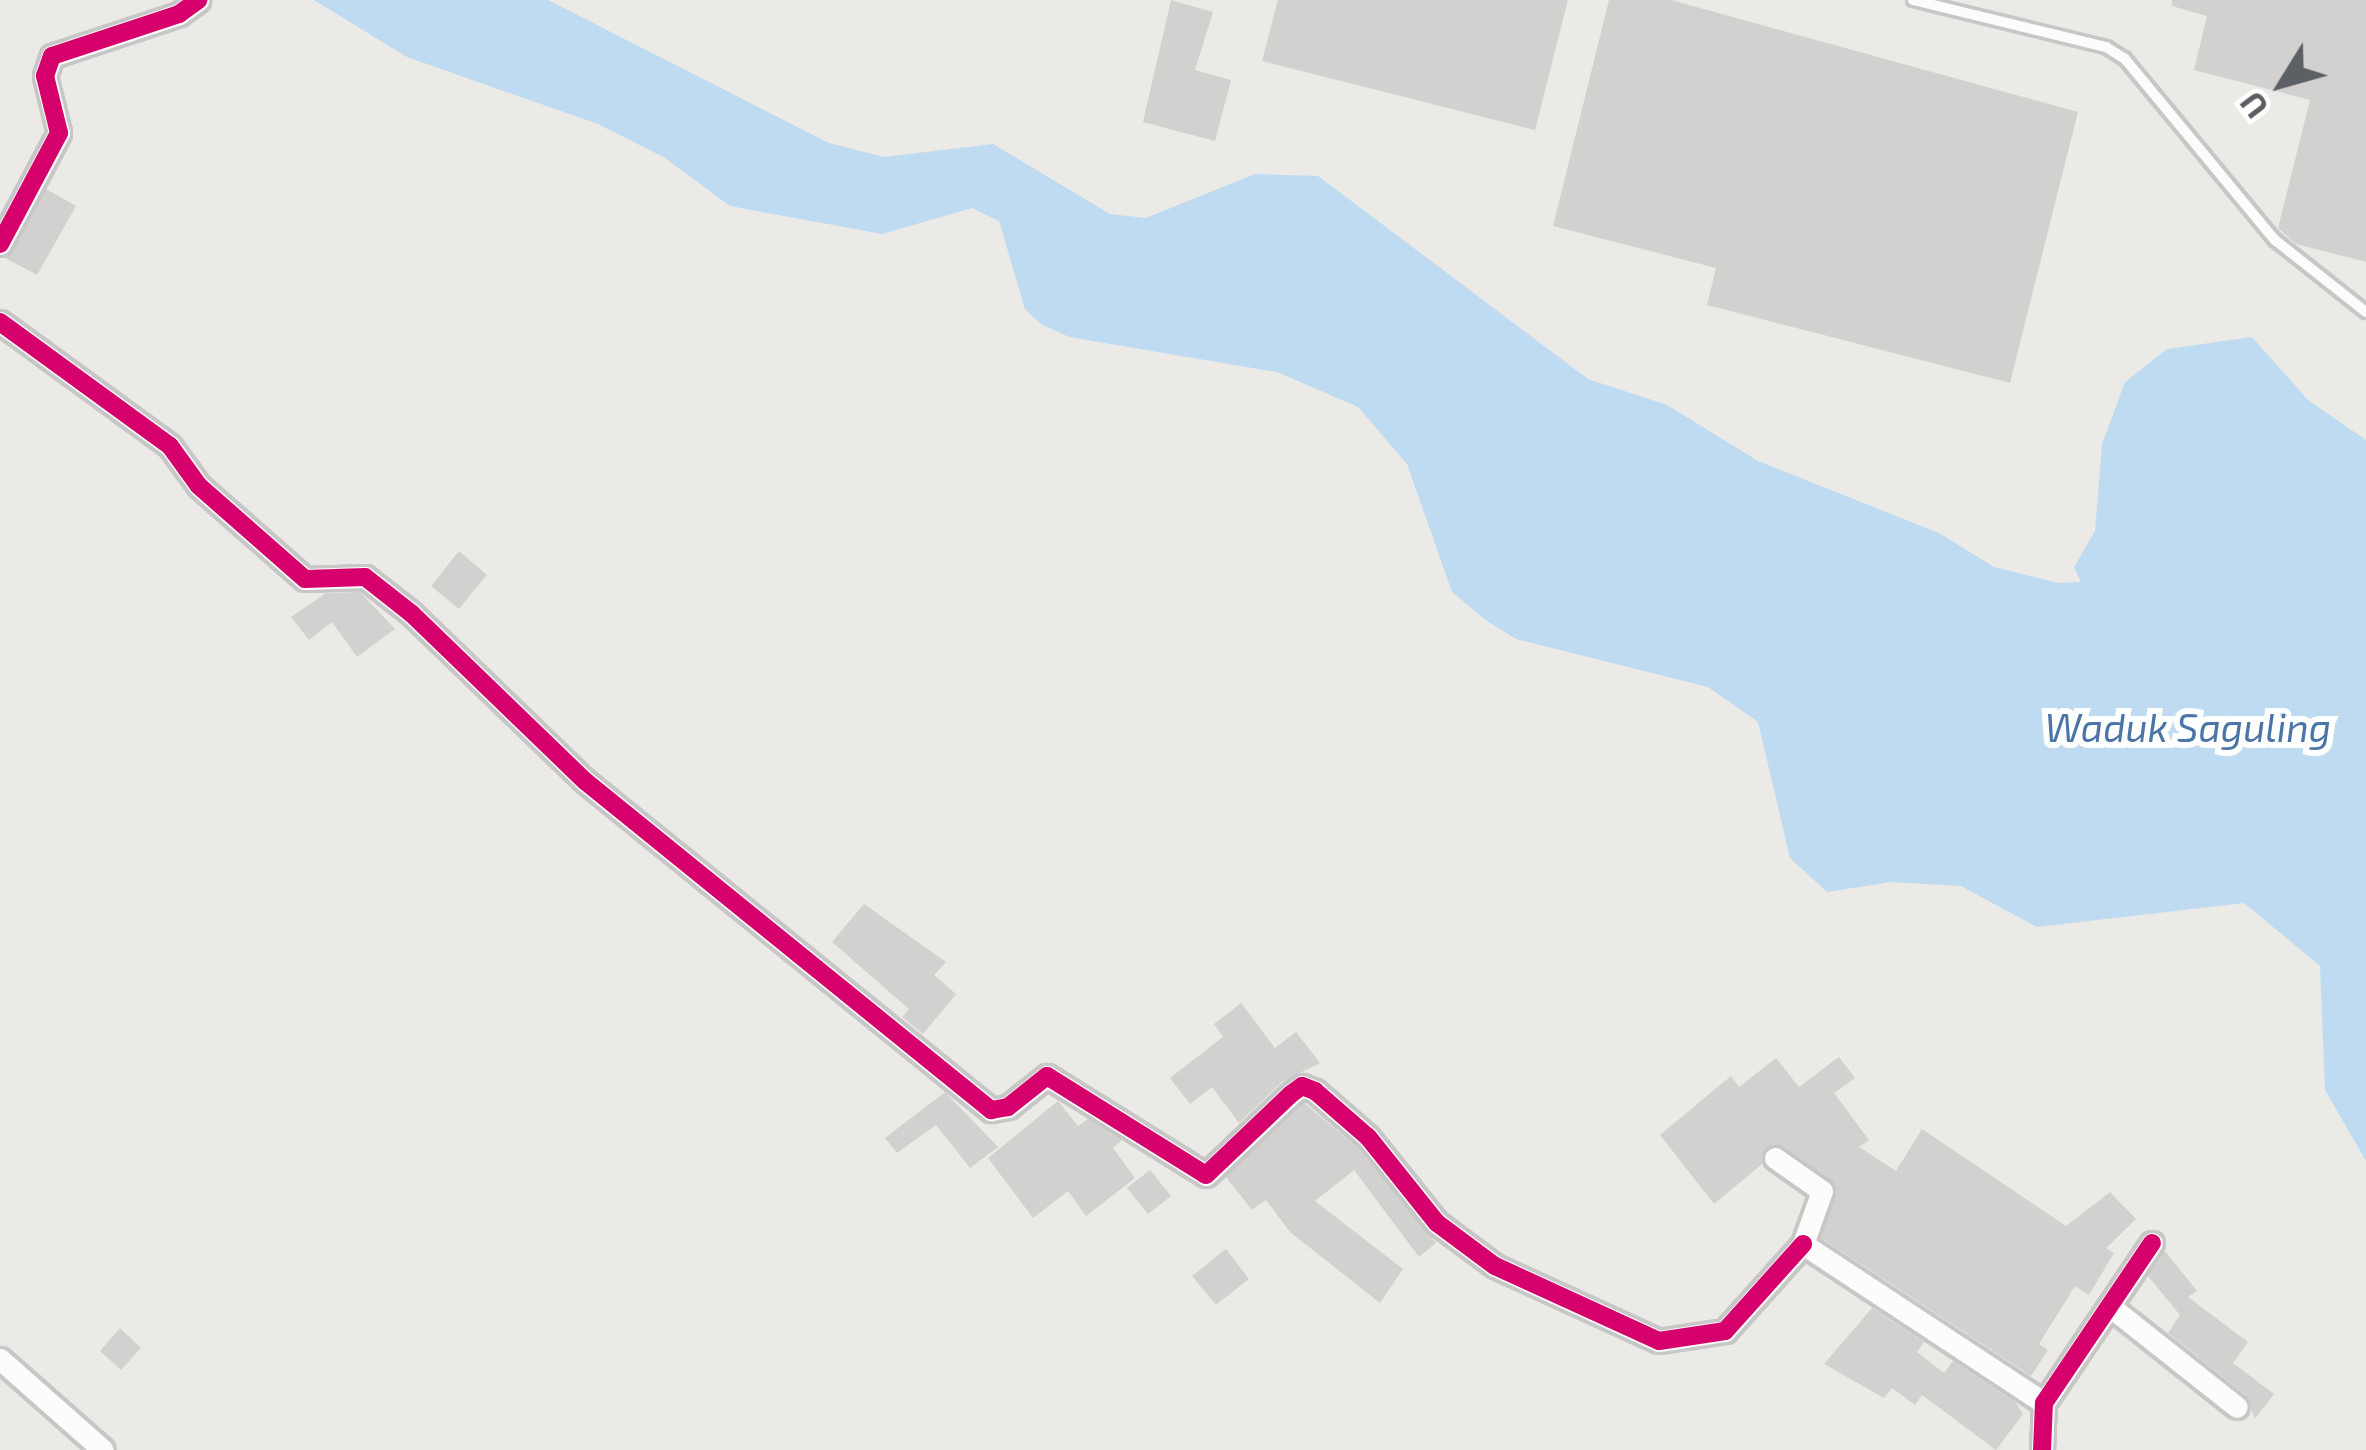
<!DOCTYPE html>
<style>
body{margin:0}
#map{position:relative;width:2366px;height:1450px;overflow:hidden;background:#ebeae6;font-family:"Exo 2",sans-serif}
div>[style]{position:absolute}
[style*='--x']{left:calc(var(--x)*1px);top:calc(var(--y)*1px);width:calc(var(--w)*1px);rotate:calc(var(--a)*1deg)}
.water>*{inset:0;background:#bfdbf1}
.building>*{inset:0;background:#d2d1cf}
.roads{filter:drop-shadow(3px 0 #c7c7c7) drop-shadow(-3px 0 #c7c7c7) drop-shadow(0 3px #c7c7c7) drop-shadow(0 -3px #c7c7c7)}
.service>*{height:10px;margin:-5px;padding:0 5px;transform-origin:5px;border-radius:5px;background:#fcfcfb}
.minor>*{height:21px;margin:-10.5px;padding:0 10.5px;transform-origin:10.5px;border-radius:10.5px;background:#fcfcfb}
.cycleway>*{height:18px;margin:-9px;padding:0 9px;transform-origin:9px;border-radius:9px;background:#d6006c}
span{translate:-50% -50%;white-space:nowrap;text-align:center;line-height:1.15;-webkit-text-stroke:12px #fff;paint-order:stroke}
.water-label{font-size:39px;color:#4b75a6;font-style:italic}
.north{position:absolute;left:2222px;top:24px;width:120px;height:120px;-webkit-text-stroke:9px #fff;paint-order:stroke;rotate:233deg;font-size:33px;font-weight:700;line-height:48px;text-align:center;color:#5c5f63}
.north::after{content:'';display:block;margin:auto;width:42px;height:54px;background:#5c5f63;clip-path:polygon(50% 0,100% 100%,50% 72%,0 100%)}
</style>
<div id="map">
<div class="water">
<i style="clip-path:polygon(314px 0,548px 0,829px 143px,884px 157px,993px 144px,1110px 214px,1146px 218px,1255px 174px,1318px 176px,1588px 379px,1667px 405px,1758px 461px,1939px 533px,1994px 567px,2058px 583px,2081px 582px,2074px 567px,2095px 531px,2102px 444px,2125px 382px,2167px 349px,2252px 337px,2308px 400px,2366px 440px,2366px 1161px,2325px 1090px,2320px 966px,2244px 903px,2037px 927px,1961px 886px,1891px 882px,1827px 892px,1790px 858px,1758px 722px,1708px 687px,1516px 639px,1487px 621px,1452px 592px,1407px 464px,1358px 407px,1277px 372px,1069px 337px,1041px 324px,1025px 309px,999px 221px,972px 208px,882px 234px,730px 206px,665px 158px,598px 124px,407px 57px)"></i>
</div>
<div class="building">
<i style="clip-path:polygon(1171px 0,1213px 12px,1195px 70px,1231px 80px,1215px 141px,1143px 122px)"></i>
<i style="clip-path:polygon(1278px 0,1568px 0,1535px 130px,1262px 61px)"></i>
<i style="clip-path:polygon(1609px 0,1671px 0,2078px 112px,2010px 383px,1707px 305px,1716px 268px,1553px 226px)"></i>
<i style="clip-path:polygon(2172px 0,2366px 0,2366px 262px,2296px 244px,2278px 228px,2310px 100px,2194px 70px,2207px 16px,2172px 6px)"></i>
<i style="clip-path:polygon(46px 189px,76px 206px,37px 275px,5px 258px)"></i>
<i style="clip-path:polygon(459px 551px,487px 575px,459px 609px,431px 586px)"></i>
<i style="clip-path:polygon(360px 592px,395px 629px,357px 657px,332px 622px,309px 640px,291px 617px,326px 593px)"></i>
<i style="clip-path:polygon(864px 904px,946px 962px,934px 975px,956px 994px,923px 1034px,902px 1017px,909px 1009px,832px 942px)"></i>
<i style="clip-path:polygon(1241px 1003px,1275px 1048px,1296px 1032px,1320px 1063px,1282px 1082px,1239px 1123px,1212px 1087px,1190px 1104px,1170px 1078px,1223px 1037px,1214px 1024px)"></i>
<i style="clip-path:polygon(1839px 1057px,1855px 1078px,1834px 1093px,1869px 1140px,1859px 1147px,1896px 1171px,1922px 1129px,2066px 1226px,2110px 1192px,2136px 1219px,2106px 1248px,2114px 1253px,2089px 1295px,2075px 1286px,2039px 1344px,2048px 1350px,2031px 1376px,1821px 1238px,1836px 1185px,1784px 1146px,1764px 1149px,1762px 1164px,1714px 1204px,1660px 1135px,1731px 1076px,1739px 1087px,1776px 1058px,1799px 1087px)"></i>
<i style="clip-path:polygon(945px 1092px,998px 1147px,970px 1168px,936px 1125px,897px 1153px,885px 1138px)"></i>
<i style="clip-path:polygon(1058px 1101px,1078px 1126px,1088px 1119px,1122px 1140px,1113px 1148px,1135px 1178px,1086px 1216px,1068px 1191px,1033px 1218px,988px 1158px)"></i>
<i style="clip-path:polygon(1304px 1103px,1357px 1147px,1436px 1243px,1419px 1257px,1354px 1170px,1315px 1201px,1403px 1269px,1380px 1303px,1290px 1232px,1266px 1200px,1252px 1210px,1226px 1177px)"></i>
<i style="clip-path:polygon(1150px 1170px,1171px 1196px,1148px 1214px,1127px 1188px)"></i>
<i style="clip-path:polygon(1226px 1249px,1249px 1279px,1216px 1305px,1192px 1276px)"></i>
<i style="clip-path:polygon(2165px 1251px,2197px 1291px,2188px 1297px,2248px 1342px,2233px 1363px,2274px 1394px,2255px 1419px,2246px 1395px,2168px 1333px,2180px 1315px,2148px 1276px)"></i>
<i style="clip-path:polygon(1872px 1308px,1924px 1342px,1917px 1352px,1944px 1373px,1953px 1361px,2015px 1402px,2023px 1414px,1996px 1450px,1922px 1395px,1915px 1405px,1892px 1388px,1884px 1398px,1824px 1364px)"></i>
<i style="clip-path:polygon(120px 1328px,141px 1348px,121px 1370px,100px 1351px)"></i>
</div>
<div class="roads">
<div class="service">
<i style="--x:1913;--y:0;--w:199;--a:13.7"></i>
<i style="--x:2106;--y:47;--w:22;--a:32"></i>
<i style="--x:2125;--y:59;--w:235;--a:50.4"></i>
<i style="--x:2275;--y:240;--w:116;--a:38.4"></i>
</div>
<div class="minor">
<i style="--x:0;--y:244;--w:126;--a:-62"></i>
<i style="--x:59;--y:133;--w:59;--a:-103.8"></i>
<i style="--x:45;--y:76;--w:21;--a:-71"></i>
<i style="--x:52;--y:56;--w:134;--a:-18.3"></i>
<i style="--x:179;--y:14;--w:24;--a:-36"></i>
<i style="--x:0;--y:322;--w:210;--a:36.1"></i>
<i style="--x:170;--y:446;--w:49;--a:54.1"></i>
<i style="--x:199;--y:486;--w:141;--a:41.3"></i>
<i style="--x:305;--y:579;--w:60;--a:-1.9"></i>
<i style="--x:365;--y:577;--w:60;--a:38.2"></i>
<i style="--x:412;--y:614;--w:240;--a:44"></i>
<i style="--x:585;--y:781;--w:523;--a:39.02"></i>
<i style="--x:991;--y:1110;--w:17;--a:-10"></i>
<i style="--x:1008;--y:1107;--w:50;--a:-38.5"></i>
<i style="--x:1047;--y:1076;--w:187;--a:31.9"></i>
<i style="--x:1206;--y:1175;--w:117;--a:-43.6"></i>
<i style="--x:1291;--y:1094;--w:14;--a:-36"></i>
<i style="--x:1302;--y:1086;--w:14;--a:21"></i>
<i style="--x:1315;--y:1091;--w:70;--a:41"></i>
<i style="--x:1368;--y:1137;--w:110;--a:51.3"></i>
<i style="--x:1437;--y:1223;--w:72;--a:36.6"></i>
<i style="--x:1495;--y:1266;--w:180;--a:24.6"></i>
<i style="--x:1659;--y:1341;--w:67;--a:-8.6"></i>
<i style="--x:1725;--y:1331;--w:117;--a:-48.1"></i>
<i style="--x:1775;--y:1158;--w:57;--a:35.1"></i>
<i style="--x:1822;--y:1191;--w:56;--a:109.7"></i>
<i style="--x:1803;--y:1244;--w:289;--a:33.4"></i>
<i style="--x:2112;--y:1308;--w:159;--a:38.4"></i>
<i style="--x:0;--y:1359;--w:137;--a:41.5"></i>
<i style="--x:2042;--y:1450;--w:47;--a:-87.6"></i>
<i style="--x:2044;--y:1403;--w:193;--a:-56"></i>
</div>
</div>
<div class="cycleway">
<i style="--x:0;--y:244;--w:126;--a:-62"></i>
<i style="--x:59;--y:133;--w:59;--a:-103.8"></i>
<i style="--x:45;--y:76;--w:21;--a:-71"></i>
<i style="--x:52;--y:56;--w:134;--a:-18.3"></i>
<i style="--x:179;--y:14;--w:24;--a:-36"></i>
<i style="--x:0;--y:322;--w:210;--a:36.1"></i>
<i style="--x:170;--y:446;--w:49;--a:54.1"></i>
<i style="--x:199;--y:486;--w:141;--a:41.3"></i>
<i style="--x:305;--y:579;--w:60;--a:-1.9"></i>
<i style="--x:365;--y:577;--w:60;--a:38.2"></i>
<i style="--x:412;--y:614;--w:240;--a:44"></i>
<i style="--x:585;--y:781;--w:523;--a:39.02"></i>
<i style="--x:991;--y:1110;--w:17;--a:-10"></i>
<i style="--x:1008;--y:1107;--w:50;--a:-38.5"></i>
<i style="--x:1047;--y:1076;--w:187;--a:31.9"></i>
<i style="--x:1206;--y:1175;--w:117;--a:-43.6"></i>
<i style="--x:1291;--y:1094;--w:14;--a:-36"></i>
<i style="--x:1302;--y:1086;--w:14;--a:21"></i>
<i style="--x:1315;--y:1091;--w:70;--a:41"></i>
<i style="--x:1368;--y:1137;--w:110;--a:51.3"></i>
<i style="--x:1437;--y:1223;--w:72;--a:36.6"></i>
<i style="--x:1495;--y:1266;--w:180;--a:24.6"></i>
<i style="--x:1659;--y:1341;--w:67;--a:-8.6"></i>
<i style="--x:1725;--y:1331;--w:117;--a:-48.1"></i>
<i style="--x:2042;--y:1450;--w:47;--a:-87.6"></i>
<i style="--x:2044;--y:1403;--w:193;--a:-56"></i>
</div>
<div class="water-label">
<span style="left:2188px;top:727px">Waduk Saguling</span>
</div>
<div class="north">U</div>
</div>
